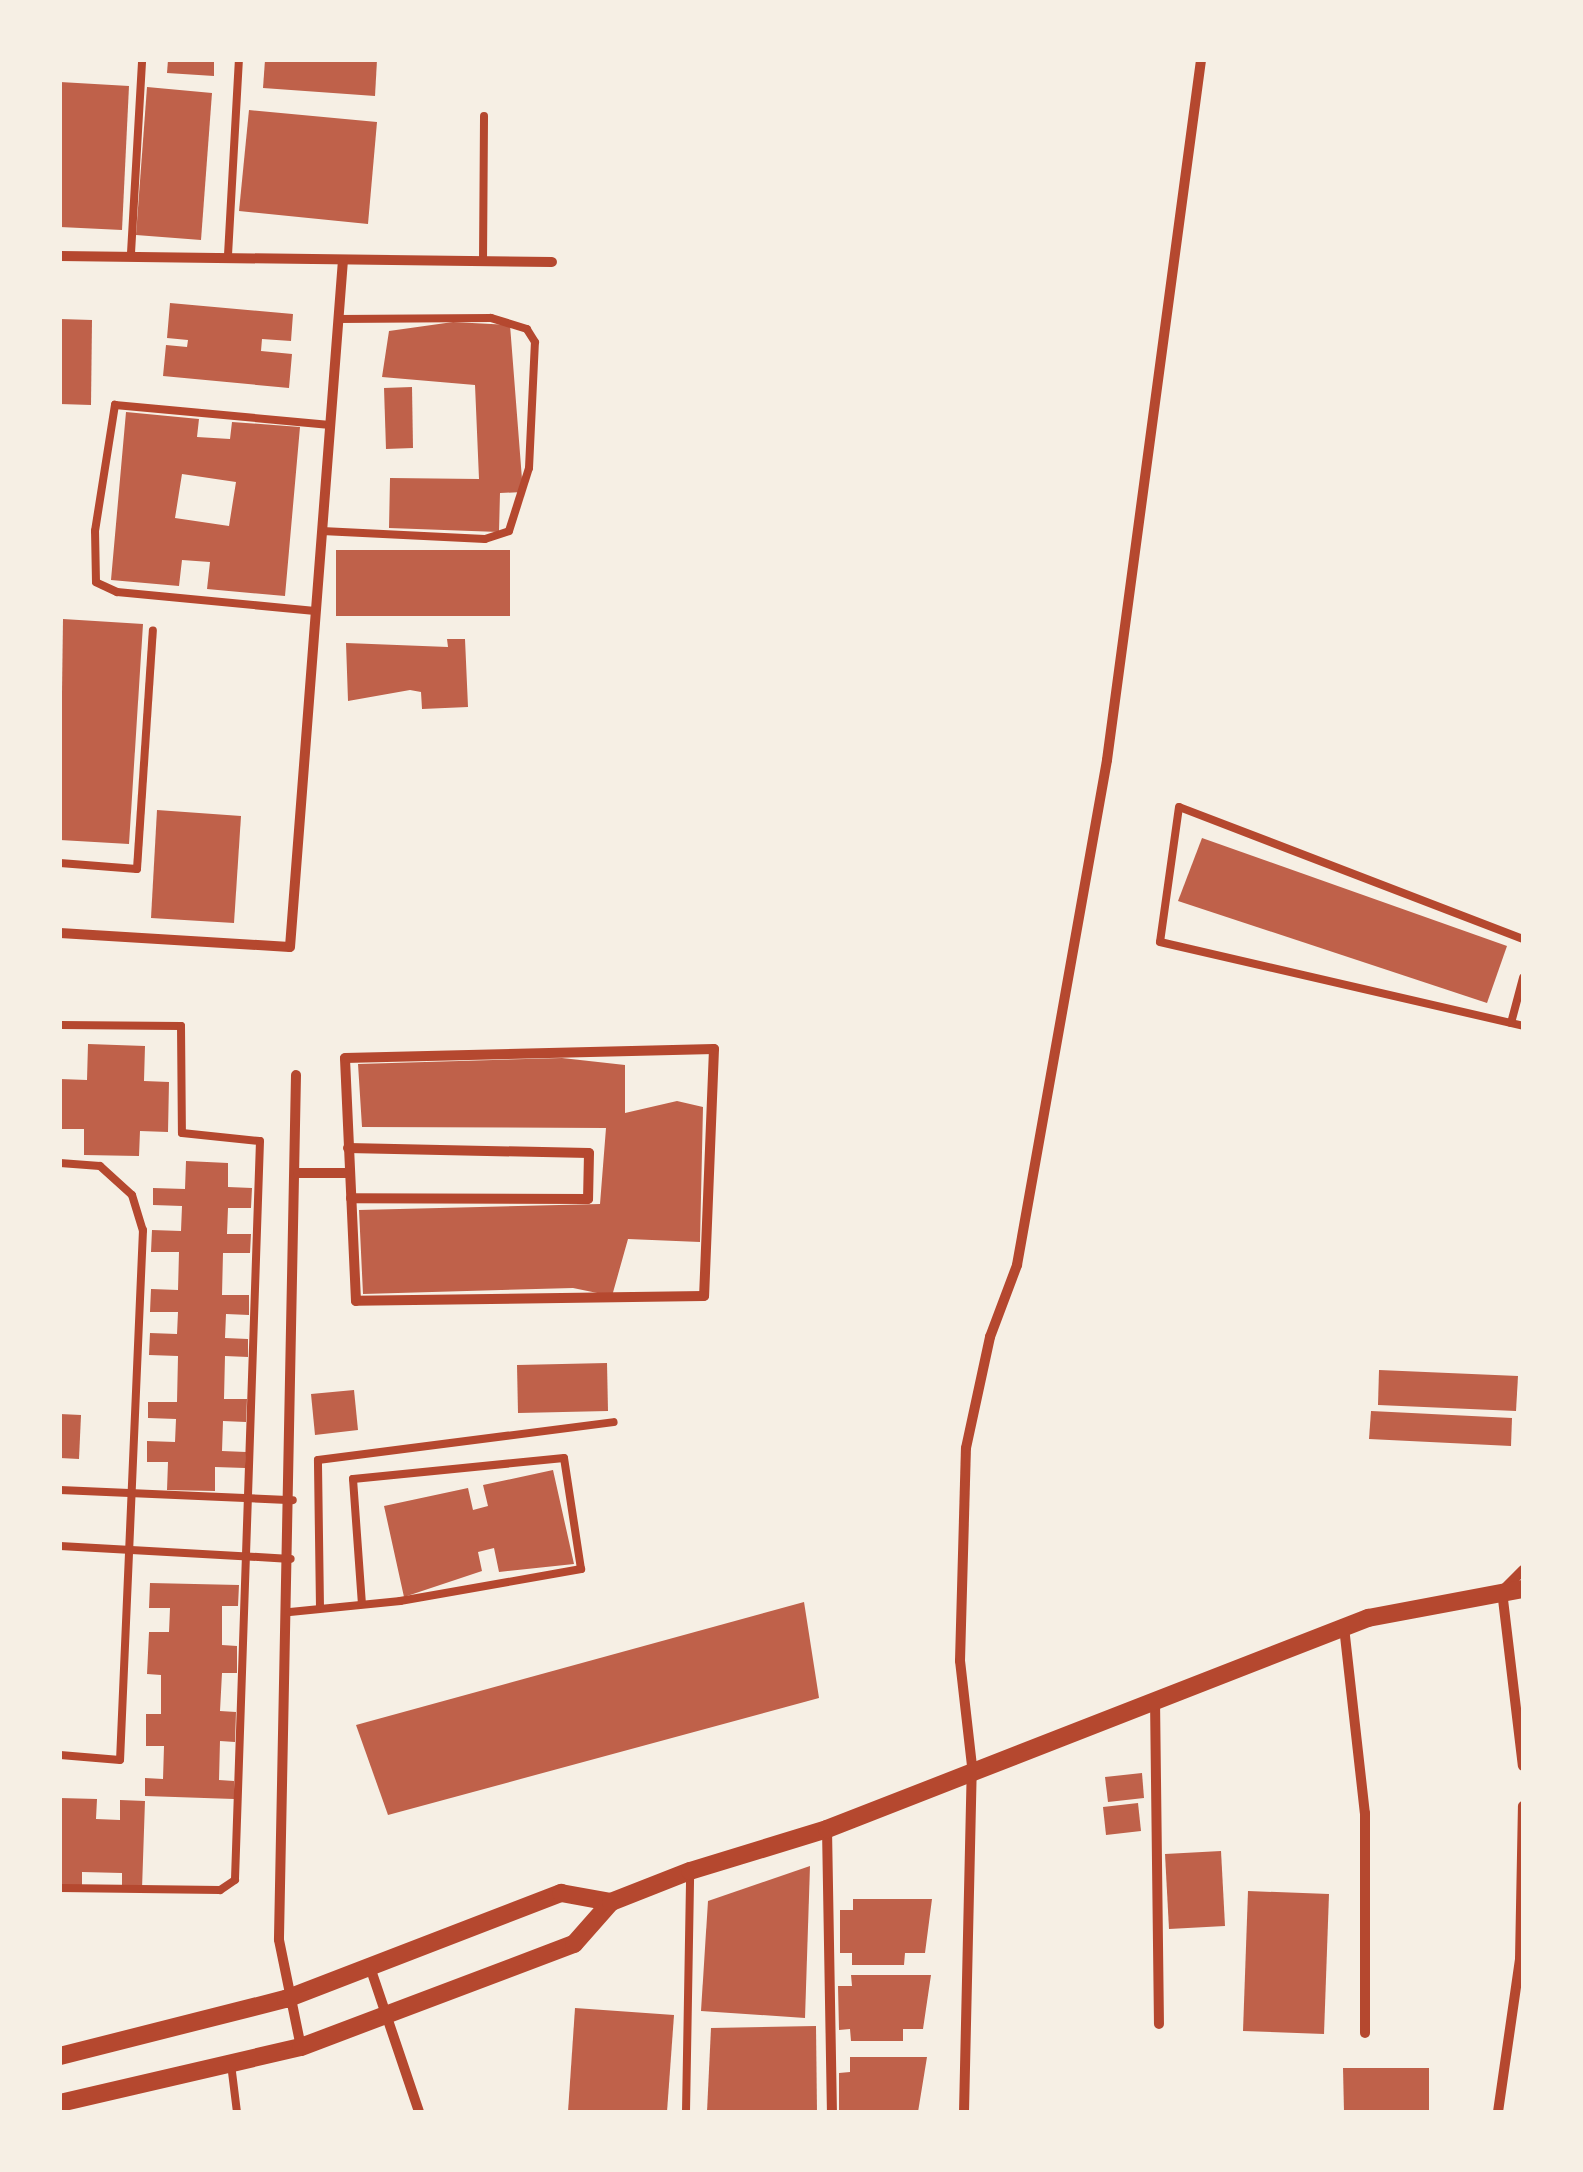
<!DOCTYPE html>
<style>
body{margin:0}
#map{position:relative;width:1583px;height:2172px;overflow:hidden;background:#f6efe4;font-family:"Alegreya Sans",sans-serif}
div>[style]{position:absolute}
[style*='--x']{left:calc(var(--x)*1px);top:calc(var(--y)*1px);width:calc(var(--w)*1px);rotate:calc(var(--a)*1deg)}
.building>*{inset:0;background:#bf614a}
.service>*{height:8px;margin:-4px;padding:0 4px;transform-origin:4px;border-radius:4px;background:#b5482f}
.minor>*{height:10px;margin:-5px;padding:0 5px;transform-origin:5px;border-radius:5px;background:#b5482f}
.tertiary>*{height:18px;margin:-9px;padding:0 9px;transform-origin:9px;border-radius:9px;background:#b5482f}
span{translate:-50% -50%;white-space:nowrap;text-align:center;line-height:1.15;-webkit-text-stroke:8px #f6efe4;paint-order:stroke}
.frame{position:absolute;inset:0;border:62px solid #f6efe4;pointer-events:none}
</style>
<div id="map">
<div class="building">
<i style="clip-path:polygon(168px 60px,214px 60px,214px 76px,167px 73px)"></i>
<i style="clip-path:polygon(265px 60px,377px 60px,375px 96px,263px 88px)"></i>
<i style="clip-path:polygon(60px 82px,129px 86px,122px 230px,60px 227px)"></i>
<i style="clip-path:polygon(147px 87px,212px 93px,201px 240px,136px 235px)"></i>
<i style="clip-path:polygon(249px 110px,377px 122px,368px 224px,239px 211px)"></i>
<i style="clip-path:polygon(170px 303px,293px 314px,291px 341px,262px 339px,261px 351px,292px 354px,289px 388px,163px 376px,166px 345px,187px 347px,188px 340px,167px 338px)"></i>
<i style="clip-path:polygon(60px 319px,92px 320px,91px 405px,60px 404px)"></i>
<i style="clip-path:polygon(453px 322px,510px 325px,523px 492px,500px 493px,499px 532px,389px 528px,390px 478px,479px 479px,475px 385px,382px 377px,389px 331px)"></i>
<i style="clip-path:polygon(412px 387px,413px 448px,386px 449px,384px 388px)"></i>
<i style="clip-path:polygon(evenodd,126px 412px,199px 419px,197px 437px,230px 439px,232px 422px,300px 427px,285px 596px,207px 589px,210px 562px,182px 560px,179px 586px,111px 580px,126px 412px,182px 474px,236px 482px,229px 526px,175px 518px,182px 474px)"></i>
<i style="clip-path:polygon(336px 550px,510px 550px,510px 616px,336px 616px)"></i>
<i style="clip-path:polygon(63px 619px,143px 624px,129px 844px,60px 840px)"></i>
<i style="clip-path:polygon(447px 639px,465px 639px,468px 707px,422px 709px,421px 692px,410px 690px,348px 701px,346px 643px,448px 647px)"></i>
<i style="clip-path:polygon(157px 810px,241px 816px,234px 923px,151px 918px)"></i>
<i style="clip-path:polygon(1202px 838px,1507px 946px,1487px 1003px,1178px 901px)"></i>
<i style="clip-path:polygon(88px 1044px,145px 1046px,144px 1081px,169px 1082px,168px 1132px,140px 1131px,139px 1156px,84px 1155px,84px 1129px,60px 1129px,60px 1079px,87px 1080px)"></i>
<i style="clip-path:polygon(562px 1058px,625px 1065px,625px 1113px,677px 1101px,703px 1107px,700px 1242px,628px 1239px,612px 1296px,573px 1288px,363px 1294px,359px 1210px,600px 1204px,606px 1128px,362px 1127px,358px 1064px)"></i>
<i style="clip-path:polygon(186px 1161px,228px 1163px,228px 1187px,252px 1188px,251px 1208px,228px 1208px,227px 1234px,251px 1234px,250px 1253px,223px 1253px,222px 1295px,249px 1295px,249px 1315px,226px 1314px,225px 1338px,248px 1339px,248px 1357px,225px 1356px,224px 1399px,247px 1399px,246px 1422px,223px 1421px,222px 1451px,246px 1452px,245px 1468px,215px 1467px,215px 1491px,167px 1490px,168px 1462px,147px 1462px,147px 1441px,175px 1442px,176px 1419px,148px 1418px,148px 1402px,177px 1402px,178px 1356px,149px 1355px,150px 1333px,177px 1334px,178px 1312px,150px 1312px,151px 1289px,178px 1290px,179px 1252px,151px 1252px,152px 1230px,181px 1231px,182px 1206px,153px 1205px,153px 1188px,185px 1189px)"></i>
<i style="clip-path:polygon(607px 1363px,608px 1411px,518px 1413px,517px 1365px)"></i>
<i style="clip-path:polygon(1379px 1370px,1518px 1376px,1516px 1411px,1378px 1405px)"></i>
<i style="clip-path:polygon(354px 1390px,358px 1430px,315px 1435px,311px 1394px)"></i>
<i style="clip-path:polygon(1371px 1411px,1512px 1418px,1511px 1446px,1369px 1439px)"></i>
<i style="clip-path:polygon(60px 1414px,81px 1415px,79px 1459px,60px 1458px)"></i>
<i style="clip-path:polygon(553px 1470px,574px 1564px,499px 1572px,494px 1548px,478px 1552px,482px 1571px,404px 1597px,384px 1506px,468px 1488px,473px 1510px,488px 1506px,483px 1485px)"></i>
<i style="clip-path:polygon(150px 1583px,239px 1585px,238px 1606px,222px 1606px,222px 1645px,237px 1646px,237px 1673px,222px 1673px,220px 1711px,236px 1712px,235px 1742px,220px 1741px,219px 1780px,234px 1781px,234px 1799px,145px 1796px,145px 1778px,163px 1779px,164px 1746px,146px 1746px,146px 1714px,161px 1714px,161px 1675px,147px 1674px,149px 1632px,169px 1632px,170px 1608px,149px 1608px)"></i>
<i style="clip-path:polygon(804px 1602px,819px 1698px,388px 1815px,356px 1725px)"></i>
<i style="clip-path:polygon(1142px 1773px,1144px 1798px,1108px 1802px,1105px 1777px)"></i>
<i style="clip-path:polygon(60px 1798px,97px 1799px,96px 1819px,120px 1820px,120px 1800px,145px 1801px,142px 1889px,122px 1888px,122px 1873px,82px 1872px,82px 1887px,60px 1887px)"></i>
<i style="clip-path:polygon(1138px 1803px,1141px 1831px,1106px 1835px,1103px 1807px)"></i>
<i style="clip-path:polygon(1221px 1851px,1225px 1926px,1169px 1929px,1165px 1854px)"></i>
<i style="clip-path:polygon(810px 1866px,805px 2018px,701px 2011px,708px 1901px)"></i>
<i style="clip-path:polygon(1248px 1891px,1329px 1894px,1324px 2034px,1243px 2031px)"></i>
<i style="clip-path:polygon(853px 1899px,932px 1899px,925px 1953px,905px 1953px,904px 1965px,852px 1965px,852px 1953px,840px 1953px,840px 1910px,853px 1910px)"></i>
<i style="clip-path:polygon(851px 1975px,931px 1975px,923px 2029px,903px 2029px,903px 2041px,851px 2041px,850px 2029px,839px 2030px,838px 1986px,852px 1986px)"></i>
<i style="clip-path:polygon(575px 2008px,674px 2015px,667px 2112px,568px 2112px)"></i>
<i style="clip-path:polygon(816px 2026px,817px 2112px,707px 2112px,711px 2028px)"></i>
<i style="clip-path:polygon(850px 2057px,927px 2057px,918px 2112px,839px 2112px,839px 2073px,850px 2072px)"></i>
<i style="clip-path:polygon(1343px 2068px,1429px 2068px,1429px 2112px,1344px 2112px)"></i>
</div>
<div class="service">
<i style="--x:131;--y:253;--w:193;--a:-86.7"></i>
<i style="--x:228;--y:255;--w:195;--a:-86.8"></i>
<i style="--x:483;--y:262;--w:146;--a:-89.6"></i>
<i style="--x:322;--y:531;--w:163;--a:2.8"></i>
<i style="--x:485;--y:539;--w:25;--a:-18"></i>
<i style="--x:509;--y:531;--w:66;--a:-72.4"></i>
<i style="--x:529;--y:468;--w:126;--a:-87.3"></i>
<i style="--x:535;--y:342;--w:15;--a:-122"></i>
<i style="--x:527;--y:329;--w:38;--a:-163"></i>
<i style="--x:491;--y:318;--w:153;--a:179.6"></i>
<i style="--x:315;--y:611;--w:199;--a:-174.5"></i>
<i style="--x:117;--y:592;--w:23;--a:-155"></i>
<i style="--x:96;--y:582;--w:51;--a:-91.1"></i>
<i style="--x:95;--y:531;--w:128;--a:-81"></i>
<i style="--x:115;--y:405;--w:216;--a:5.3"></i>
<i style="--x:60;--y:863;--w:77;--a:4.5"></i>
<i style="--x:137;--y:869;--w:239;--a:-86.2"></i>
<i style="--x:1523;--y:939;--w:368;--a:-159"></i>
<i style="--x:1179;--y:807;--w:136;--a:98"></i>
<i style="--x:1160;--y:942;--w:373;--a:13"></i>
<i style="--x:1511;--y:1023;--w:47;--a:-75.1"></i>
<i style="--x:60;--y:1025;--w:121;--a:0.5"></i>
<i style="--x:181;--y:1026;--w:107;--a:89.5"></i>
<i style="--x:182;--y:1133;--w:78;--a:5.9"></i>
<i style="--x:260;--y:1141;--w:739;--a:91.94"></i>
<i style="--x:235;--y:1880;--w:18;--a:146"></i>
<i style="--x:220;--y:1890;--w:160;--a:-179.3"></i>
<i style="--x:60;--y:1163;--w:40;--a:4.3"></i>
<i style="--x:100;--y:1166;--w:43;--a:42.2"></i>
<i style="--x:132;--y:1195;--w:37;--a:73"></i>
<i style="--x:143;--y:1230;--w:530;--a:92.48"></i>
<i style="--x:120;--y:1760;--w:60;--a:-175.2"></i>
<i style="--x:60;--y:1490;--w:233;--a:2.5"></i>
<i style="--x:60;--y:1546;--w:231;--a:3.2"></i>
<i style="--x:320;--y:1608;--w:148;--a:-90.8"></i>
<i style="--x:318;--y:1460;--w:298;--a:-7.3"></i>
<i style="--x:290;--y:1612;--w:111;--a:-5.7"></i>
<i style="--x:400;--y:1601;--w:184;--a:-10"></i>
<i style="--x:581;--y:1569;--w:112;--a:-98.7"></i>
<i style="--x:564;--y:1458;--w:212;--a:174.3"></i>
<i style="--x:353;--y:1479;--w:125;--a:85.9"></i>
<i style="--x:231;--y:2064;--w:48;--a:82.9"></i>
<i style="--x:686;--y:2112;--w:241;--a:-89"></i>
</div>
<div class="minor">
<i style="--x:60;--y:256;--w:492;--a:0.7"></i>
<i style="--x:60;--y:933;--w:230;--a:3.5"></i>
<i style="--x:290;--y:947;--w:689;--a:-85.59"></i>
<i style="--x:714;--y:1049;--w:247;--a:92.3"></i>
<i style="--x:704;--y:1296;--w:348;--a:179.2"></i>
<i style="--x:356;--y:1301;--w:243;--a:-92.6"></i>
<i style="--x:345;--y:1058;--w:369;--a:-1.4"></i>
<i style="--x:296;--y:1075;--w:865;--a:91.13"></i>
<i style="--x:279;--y:1940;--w:109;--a:78.4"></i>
<i style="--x:348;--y:1148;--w:241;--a:1.2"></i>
<i style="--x:589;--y:1153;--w:46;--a:91.2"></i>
<i style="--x:588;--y:1199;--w:237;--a:-179.8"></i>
<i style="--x:298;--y:1173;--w:51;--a:0"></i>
<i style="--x:1523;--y:1570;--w:30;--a:135"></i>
<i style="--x:1502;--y:1591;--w:176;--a:83.2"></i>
<i style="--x:1344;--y:1627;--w:187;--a:83.6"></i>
<i style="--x:1365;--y:1813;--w:220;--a:90"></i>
<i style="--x:1155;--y:1699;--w:325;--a:89.3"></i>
<i style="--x:827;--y:1829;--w:283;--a:89"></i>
<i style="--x:370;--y:1967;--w:153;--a:71.3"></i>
<i style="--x:964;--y:2112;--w:346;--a:-88.7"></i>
<i style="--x:972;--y:1766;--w:106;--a:-96.5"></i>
<i style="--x:960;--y:1661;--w:213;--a:-88.4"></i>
<i style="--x:966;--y:1448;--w:114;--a:-77.8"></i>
<i style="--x:990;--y:1337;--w:77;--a:-69.4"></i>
<i style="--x:1017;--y:1265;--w:513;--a:-79.89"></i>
<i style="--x:1107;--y:760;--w:706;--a:-82.35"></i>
<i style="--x:1498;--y:2112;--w:155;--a:-81.8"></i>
<i style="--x:1520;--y:1959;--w:153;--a:-88.9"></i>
</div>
<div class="tertiary">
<i style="--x:60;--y:2056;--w:233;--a:-14.2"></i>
<i style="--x:286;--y:1999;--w:295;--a:-21.1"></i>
<i style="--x:561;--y:1893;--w:51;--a:10.2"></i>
<i style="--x:60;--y:2103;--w:247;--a:-13.1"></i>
<i style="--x:301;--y:2047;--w:292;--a:-20.7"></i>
<i style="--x:574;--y:1944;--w:56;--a:-48.6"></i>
<i style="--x:611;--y:1902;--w:85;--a:-21.4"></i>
<i style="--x:690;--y:1871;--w:143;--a:-17"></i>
<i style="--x:827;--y:1829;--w:581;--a:-21.31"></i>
<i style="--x:1368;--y:1618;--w:158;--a:-10.6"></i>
</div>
<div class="frame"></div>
</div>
